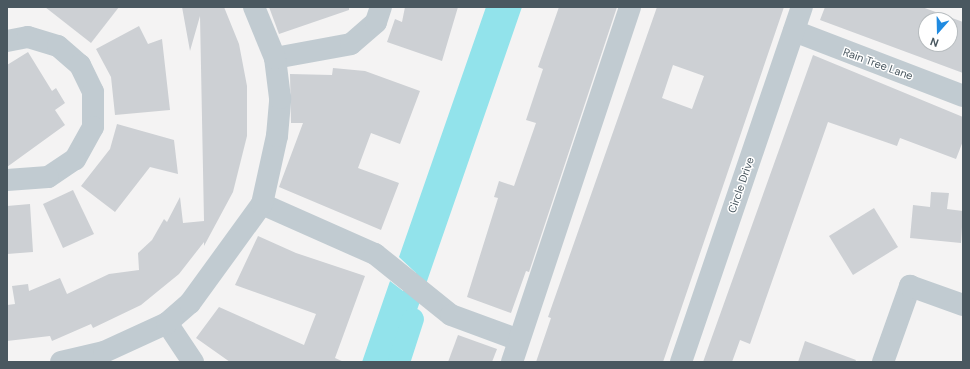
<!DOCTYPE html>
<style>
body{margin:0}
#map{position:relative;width:970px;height:369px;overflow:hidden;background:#f4f3f3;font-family:"DM Sans",sans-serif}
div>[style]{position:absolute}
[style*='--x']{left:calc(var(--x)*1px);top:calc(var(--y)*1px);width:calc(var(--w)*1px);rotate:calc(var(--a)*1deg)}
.water>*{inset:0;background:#92e3eb}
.canal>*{height:22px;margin:-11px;padding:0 11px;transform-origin:11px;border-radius:11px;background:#92e3eb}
.building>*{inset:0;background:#cdd0d4}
.minor>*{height:22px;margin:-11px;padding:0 11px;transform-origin:11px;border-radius:11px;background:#c1cbd1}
span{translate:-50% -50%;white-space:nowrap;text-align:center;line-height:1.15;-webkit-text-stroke:3px #fff;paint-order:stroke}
.street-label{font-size:11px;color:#4a5860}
.frame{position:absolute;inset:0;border:8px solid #4a5860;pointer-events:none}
.north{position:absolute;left:918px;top:12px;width:40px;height:40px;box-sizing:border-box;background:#fff;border:1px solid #b7bcbf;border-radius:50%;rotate:200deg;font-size:11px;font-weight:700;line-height:16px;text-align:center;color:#4a5860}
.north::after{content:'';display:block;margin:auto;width:14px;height:18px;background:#208be1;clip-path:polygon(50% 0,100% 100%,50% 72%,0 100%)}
</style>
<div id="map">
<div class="water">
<i style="clip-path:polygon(486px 7px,522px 7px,399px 362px,362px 362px,390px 281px,403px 291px,416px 273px,399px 257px)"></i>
</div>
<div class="canal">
<i style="--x:399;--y:362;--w:45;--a:-72"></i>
</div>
<div class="building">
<i style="clip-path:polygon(45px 7px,119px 7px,91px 43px)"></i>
<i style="clip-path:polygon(182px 7px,224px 7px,239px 44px,247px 86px,247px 136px,233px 192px,204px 246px,204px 242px,179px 274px,141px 305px,93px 328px,91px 324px,52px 341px,50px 336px,7px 341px,7px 305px,15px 304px,12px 286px,28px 284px,29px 291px,60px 278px,67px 294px,109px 274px,139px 270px,138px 253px,152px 240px,164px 219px,167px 222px,180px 197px,183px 223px,204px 221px,200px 16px,190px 51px)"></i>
<i style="clip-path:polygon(269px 7px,349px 7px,349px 10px,279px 34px)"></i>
<i style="clip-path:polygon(405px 7px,458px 7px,442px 61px,387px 42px,395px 19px,402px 22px)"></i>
<i style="clip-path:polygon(559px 7px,617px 7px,529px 272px,526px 271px,511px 313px,467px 297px,498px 198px,494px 197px,499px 181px,514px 186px,536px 123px,526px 120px,543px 69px,538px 67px)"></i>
<i style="clip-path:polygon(evenodd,657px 7px,784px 7px,663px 362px,536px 362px,551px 318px,548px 317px,657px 7px,673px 65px,704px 76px,692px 109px,662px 98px,673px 65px)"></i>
<i style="clip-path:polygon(evenodd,825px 7px,922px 7px,963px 22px,963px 73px,820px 20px,825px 7px,926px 20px,950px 20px,950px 44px,926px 44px,926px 20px)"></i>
<i style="clip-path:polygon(139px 26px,148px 44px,162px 39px,170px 110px,115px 115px,111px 77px,96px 49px)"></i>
<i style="clip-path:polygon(28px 52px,52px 91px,56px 88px,65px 103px,55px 110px,65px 125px,7px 167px,7px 65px)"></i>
<i style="clip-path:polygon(813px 55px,963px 117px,963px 141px,956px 159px,900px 138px,897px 146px,828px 122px,750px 344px,740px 340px,732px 362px,703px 362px)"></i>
<i style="clip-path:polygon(333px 68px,365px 71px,420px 91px,400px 144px,371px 133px,358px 168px,399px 183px,381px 230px,279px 187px,303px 123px,291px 123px,290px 74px,332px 75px)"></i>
<i style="clip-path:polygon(117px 124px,174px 140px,178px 174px,150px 167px,115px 212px,81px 186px,110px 149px)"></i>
<i style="clip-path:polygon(73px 190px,94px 234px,63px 248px,43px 204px)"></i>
<i style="clip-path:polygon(931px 192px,949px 193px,947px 209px,963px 211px,961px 243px,910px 238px,913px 205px,930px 207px)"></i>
<i style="clip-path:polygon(30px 204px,33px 252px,7px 254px,7px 206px)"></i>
<i style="clip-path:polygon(874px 208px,898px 247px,853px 275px,829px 236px)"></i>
<i style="clip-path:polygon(258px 236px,296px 253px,365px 276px,335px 358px,344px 362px,230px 362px,196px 338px,219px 307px,304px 345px,316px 314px,235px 285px)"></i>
<i style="clip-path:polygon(458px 335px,497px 349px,492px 362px,448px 362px)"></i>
<i style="clip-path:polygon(805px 341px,856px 360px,855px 362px,798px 362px)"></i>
</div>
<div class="minor">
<i style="--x:794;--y:31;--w:181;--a:21"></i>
<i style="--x:7;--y:41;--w:21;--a:-11"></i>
<i style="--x:28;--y:37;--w:31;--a:17"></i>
<i style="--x:58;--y:46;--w:29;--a:41"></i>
<i style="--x:80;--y:65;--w:30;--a:64"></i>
<i style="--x:93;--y:92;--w:35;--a:90"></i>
<i style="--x:93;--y:127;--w:37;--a:119"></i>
<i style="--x:75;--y:159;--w:32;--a:146"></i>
<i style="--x:48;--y:177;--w:41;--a:175.8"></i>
<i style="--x:275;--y:58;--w:77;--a:-10.4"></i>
<i style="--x:351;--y:44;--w:33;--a:-41"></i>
<i style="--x:376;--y:22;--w:16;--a:-72"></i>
<i style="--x:262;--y:204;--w:124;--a:23.9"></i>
<i style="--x:375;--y:254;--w:97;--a:38.8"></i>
<i style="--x:451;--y:315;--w:72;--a:20.2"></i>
<i style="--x:167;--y:323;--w:47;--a:56.3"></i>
<i style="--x:61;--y:362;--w:44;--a:-13.1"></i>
<i style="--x:104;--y:352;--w:69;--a:-24.7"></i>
<i style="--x:167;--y:323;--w:30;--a:-41"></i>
<i style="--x:190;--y:303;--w:122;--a:-54"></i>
<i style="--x:262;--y:204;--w:70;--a:-77.6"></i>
<i style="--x:277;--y:136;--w:38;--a:-85"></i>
<i style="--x:280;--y:98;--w:40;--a:-97.1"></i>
<i style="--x:275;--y:58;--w:55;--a:-112.4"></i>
<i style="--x:512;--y:362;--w:374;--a:-71.6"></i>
<i style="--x:681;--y:362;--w:375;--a:-71.2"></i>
<i style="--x:883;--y:362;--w:81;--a:-70.4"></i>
<i style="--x:910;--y:286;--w:56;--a:19.7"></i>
</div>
<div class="street-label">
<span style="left:878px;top:64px;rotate:20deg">Rain Tree Lane</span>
<span style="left:741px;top:185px;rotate:-71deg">Circle Drive</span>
</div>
<div class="frame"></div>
<div class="north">N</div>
</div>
